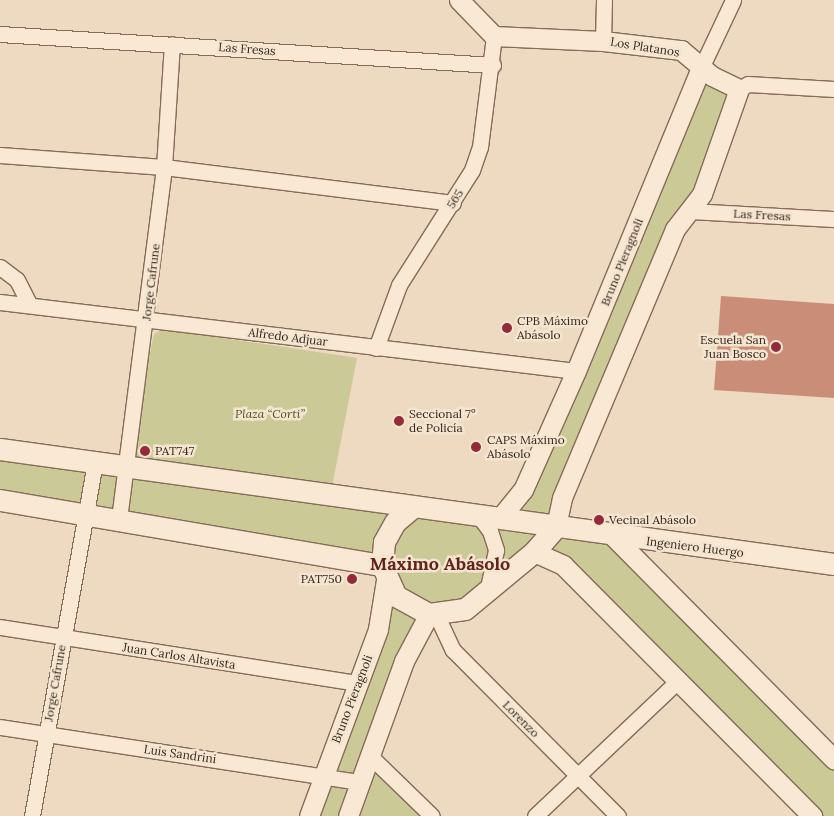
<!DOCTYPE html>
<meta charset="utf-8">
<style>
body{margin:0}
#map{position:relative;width:834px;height:816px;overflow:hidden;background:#eddac1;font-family:Lora,serif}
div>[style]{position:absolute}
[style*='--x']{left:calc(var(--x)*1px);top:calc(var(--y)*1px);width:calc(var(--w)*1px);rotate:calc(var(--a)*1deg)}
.green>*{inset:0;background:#cbc995}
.building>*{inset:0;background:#ca8e78}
.roads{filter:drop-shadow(1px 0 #866b59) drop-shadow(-1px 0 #866b59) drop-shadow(0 1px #866b59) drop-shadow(0 -1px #866b59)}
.minor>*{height:15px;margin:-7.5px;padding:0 7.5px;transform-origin:7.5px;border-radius:7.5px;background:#f8e8d4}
.tertiary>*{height:19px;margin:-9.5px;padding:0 9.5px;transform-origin:9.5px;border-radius:9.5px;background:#f8e8d4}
.secondary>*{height:21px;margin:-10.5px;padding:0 10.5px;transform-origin:10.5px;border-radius:10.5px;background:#f8e8d4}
.dots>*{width:14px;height:14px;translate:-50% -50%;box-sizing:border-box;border:2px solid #f4e5d0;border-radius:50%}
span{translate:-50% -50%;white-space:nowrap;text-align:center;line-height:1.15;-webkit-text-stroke:5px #f4e5d0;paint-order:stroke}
.street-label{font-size:12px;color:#36261d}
.poi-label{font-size:12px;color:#36261d}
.left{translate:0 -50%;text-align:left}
.right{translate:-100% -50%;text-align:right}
.park-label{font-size:12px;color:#4d5224;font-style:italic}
.district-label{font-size:18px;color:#62221d;font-weight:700}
</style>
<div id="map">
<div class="green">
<i style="clip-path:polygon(702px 66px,739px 89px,702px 194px,675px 229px,556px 526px,614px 537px,834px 759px,834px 816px,812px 816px,563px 565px,534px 552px,488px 589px,429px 614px,370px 756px,432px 816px,309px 816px,359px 683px,382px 566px,0 500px,0 449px,500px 518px,514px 503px)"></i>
<i style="clip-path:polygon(163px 329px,357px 358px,331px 492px,126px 463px,154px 334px)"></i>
</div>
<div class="building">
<i style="clip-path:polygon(721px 296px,834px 304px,834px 398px,714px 390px)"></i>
</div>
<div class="roads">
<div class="minor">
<i style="--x:0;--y:34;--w:494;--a:3.6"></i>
<i style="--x:603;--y:41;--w:41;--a:-88.6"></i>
<i style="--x:702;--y:66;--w:73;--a:-64.8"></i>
<i style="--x:739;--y:89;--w:10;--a:-29"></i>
<i style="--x:748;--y:84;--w:86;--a:3.3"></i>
<i style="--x:0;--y:155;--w:164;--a:4.2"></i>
<i style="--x:164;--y:167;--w:291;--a:7.1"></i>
<i style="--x:689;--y:211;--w:145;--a:3.2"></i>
<i style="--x:0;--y:267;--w:21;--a:37"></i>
<i style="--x:17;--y:280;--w:28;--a:63"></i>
<i style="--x:0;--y:302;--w:580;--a:6.83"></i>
<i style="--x:376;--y:348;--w:67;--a:-69.9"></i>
<i style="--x:399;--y:285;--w:136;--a:-57.6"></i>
<i style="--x:472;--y:170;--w:24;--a:-71"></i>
<i style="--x:480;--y:147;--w:112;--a:-82.8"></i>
<i style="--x:478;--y:515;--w:20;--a:53"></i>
<i style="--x:490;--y:531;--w:20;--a:72"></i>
<i style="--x:496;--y:550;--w:39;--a:102"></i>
<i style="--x:119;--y:519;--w:355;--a:-82.7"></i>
<i style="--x:164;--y:167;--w:123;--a:-86.3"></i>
<i style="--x:436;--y:614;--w:40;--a:65"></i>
<i style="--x:453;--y:650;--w:234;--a:45.2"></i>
<i style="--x:0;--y:627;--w:363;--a:8.9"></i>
<i style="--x:0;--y:727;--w:363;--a:8.7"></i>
<i style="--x:370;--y:756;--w:86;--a:44.1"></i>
<i style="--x:32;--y:816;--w:360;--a:-79.9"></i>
<i style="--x:535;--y:816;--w:197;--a:-43.4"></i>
</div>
<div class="tertiary">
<i style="--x:459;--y:0;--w:50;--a:45.8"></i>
<i style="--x:494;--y:36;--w:109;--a:2.6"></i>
<i style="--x:603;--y:41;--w:79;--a:6.6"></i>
<i style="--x:681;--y:50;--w:40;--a:40"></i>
<i style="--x:712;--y:76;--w:30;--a:26"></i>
<i style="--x:739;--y:89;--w:111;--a:109.4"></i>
<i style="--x:702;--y:194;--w:44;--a:127.6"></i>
<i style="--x:675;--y:229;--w:292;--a:112.8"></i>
<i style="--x:562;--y:498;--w:30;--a:102"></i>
<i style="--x:500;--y:518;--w:36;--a:-51"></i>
<i style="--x:523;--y:490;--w:130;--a:-66"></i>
<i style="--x:576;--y:371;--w:330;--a:-67.6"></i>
<i style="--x:614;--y:537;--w:313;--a:45.3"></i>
<i style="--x:534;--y:552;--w:32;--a:24"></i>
<i style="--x:563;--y:565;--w:354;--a:45.2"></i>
<i style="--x:309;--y:816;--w:199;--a:-69.7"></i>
<i style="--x:378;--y:629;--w:50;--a:-80.7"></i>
<i style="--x:348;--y:816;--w:165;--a:-70.1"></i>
<i style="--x:404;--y:661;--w:53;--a:-62"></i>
</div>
<div class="secondary">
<i style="--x:0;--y:449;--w:842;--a:7.85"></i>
<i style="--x:0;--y:500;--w:387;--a:9.7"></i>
<i style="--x:413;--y:507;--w:23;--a:140"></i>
<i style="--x:395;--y:522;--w:23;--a:119"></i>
<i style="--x:384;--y:542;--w:23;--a:95"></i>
<i style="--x:382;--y:565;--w:34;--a:66"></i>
<i style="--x:396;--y:596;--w:38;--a:29"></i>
<i style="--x:429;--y:614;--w:36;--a:-8"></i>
<i style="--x:465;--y:609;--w:89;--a:-39.6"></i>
<i style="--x:534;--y:552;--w:33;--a:-49"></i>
</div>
</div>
<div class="dots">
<i style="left:507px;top:328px;background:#942a3a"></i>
<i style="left:776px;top:347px;background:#942a3a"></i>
<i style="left:399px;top:421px;background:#942a3a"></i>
<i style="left:476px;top:447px;background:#942a3a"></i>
<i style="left:145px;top:451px;background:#942a3a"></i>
<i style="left:599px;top:520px;background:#942a3a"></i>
<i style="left:352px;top:579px;background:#942a3a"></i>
</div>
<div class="street-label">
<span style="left:645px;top:47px;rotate:9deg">Los Platanos</span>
<span style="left:247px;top:49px;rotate:4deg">Las Fresas</span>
<span style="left:455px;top:199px;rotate:-58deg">565</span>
<span style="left:762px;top:215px;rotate:3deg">Las Fresas</span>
<span style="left:622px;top:262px;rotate:-68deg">Bruno Pieragnoli</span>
<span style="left:151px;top:282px;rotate:-83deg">Jorge Cafrune</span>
<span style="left:288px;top:337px;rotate:7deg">Alfredo Adjuar</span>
<span style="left:695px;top:547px;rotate:7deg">Ingeniero Huergo</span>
<span style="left:179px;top:656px;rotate:9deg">Juan Carlos Altavista</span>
<span style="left:55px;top:683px;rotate:-80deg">Jorge Cafrune</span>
<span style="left:352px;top:699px;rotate:-69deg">Bruno Pieragnoli</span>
<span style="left:521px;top:719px;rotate:45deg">Lorenzo</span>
<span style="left:180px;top:754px;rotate:8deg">Luis Sandrini</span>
</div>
<div class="poi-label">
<span class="left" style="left:517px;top:328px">CPB Máximo<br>Abásolo</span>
<span class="right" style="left:766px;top:347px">Escuela San<br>Juan Bosco</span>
<span class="left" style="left:409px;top:421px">Seccional 7º<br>de Policía</span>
<span class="left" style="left:487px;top:447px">CAPS Máximo<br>Abásolo</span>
<span class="left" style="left:155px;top:451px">PAT747</span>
<span class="left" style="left:609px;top:520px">Vecinal Abásolo</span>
<span class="right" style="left:342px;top:579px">PAT750</span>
</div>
<div class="park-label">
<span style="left:270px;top:414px">Plaza “Corti”</span>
</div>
<div class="district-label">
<span style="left:440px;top:564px">Máximo Abásolo</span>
</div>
</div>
